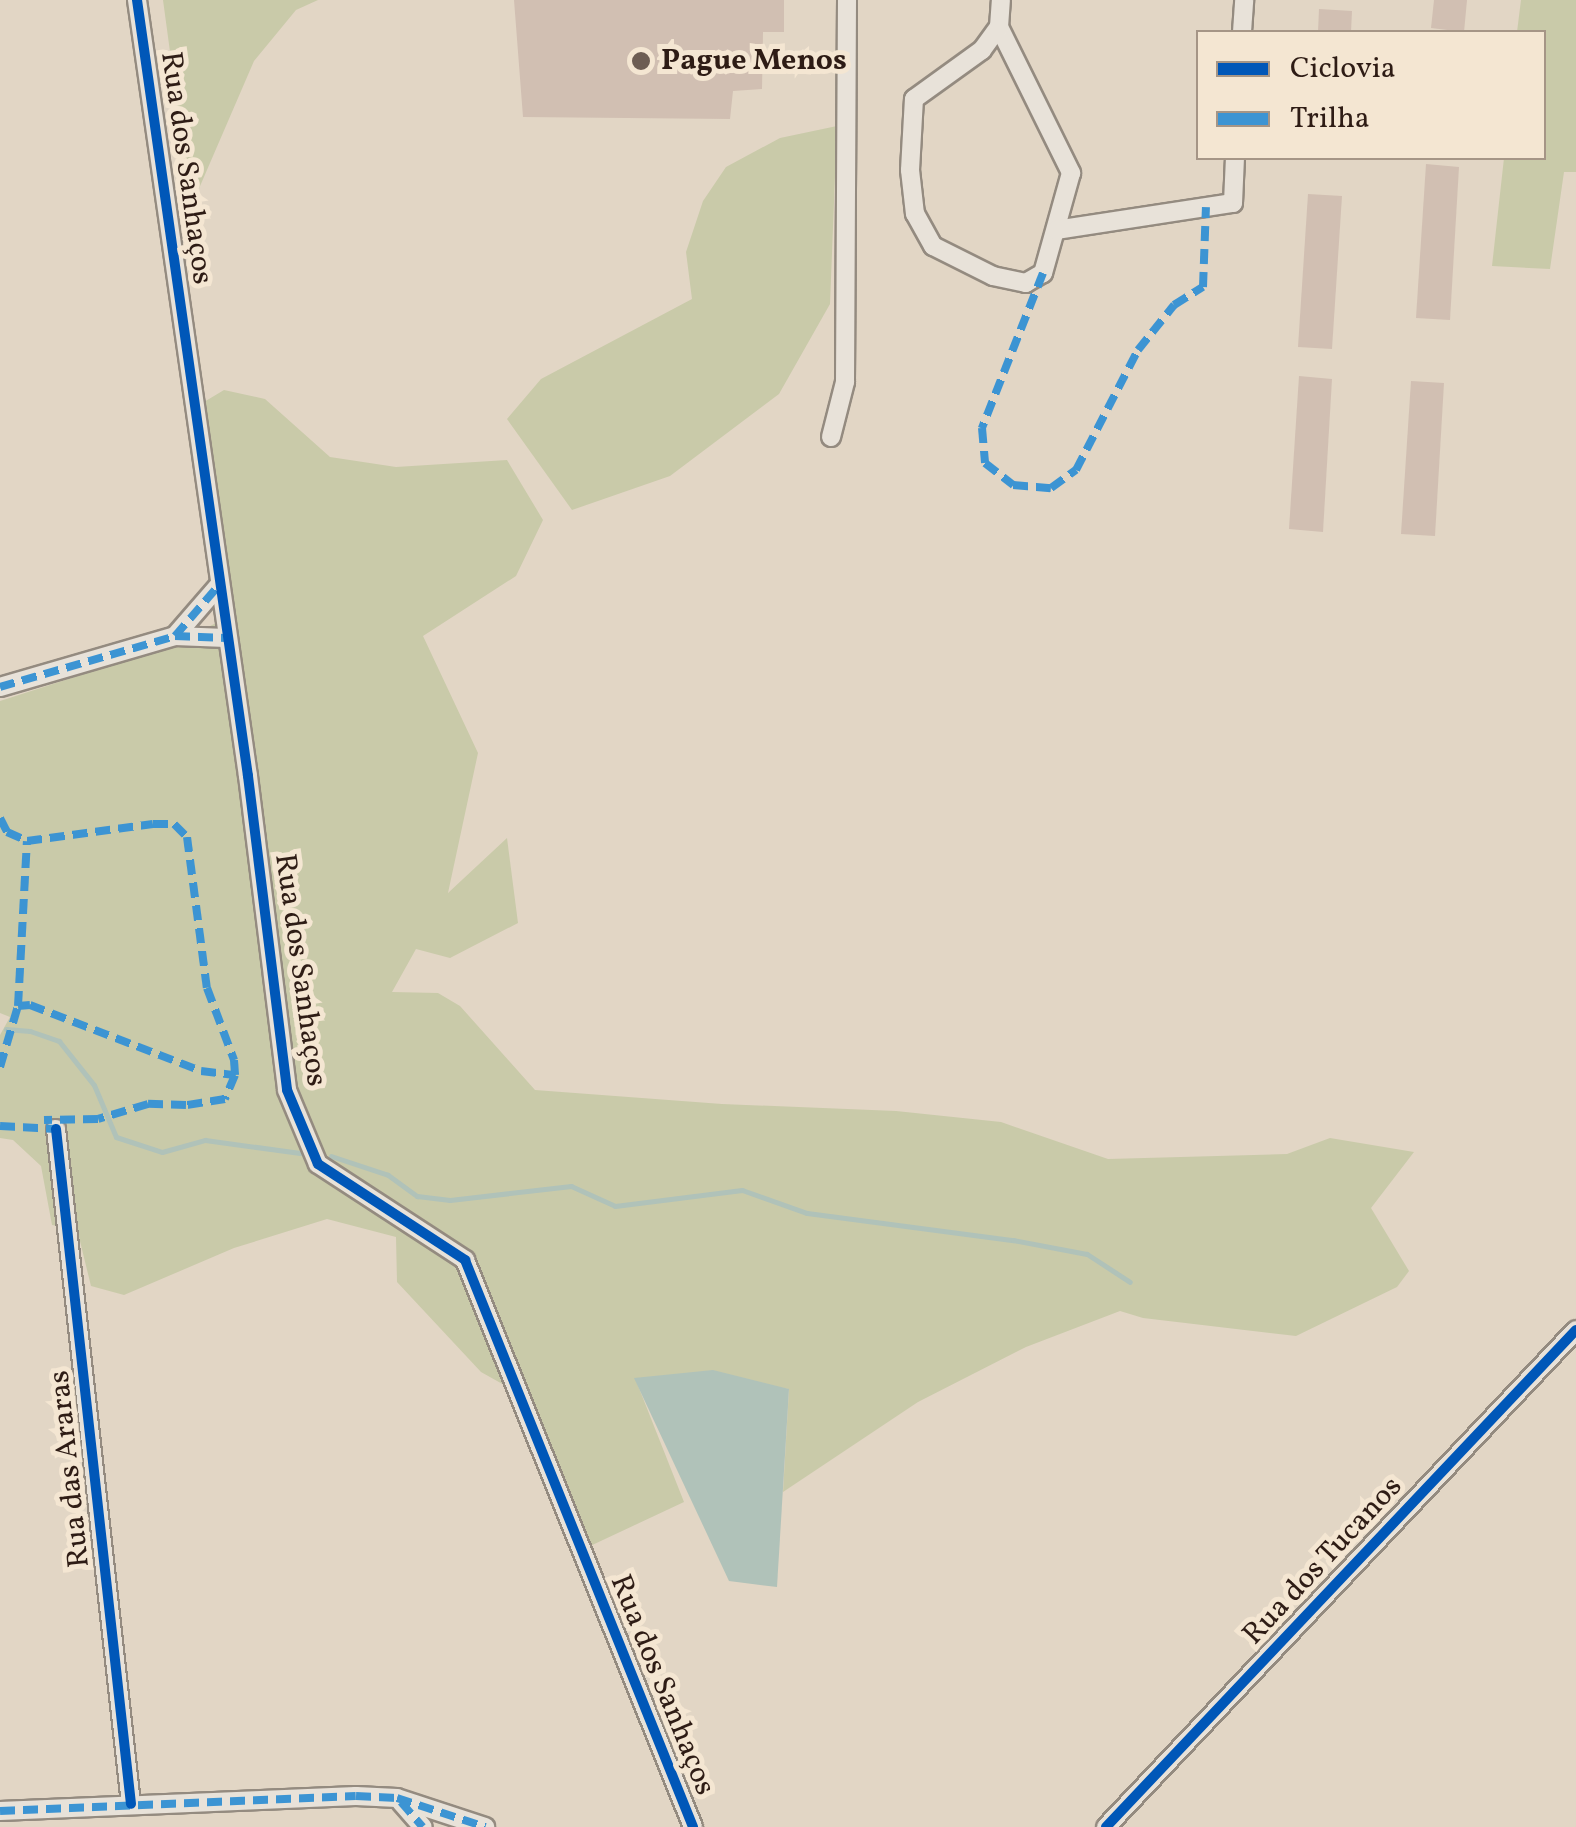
<!DOCTYPE html>
<meta charset="utf-8">
<style>
body{margin:0}
#map{position:relative;width:1576px;height:1827px;overflow:hidden;background:#e2d6c5;font-family:Vollkorn,serif}
div>[style]{position:absolute}
[style*='--x']{left:calc(var(--x)*1px);top:calc(var(--y)*1px);width:calc(var(--w)*1px);rotate:calc(var(--a)*1deg)}
.green>*{inset:0;background:#c9caa9}
.water>*{inset:0;background:#b0c2b9}
.stream>*{height:5px;margin:-2.5px;padding:0 2.5px;transform-origin:2.5px;border-radius:2.5px;background:#b0c2b9}
.building>*{inset:0;background:#d1bfb2}
.roads{filter:drop-shadow(2px 0 #948b80) drop-shadow(-2px 0 #948b80) drop-shadow(0 2px #948b80) drop-shadow(0 -2px #948b80)}
.minor>*{height:18px;margin:-9px;padding:0 9px;transform-origin:9px;border-radius:9px;background:#e8e2d9}
.quiet>*{height:8px;margin-top:-4px;transform-origin:0;background:repeating-linear-gradient(90deg,#3c94d3 0 15px,transparent 0 23px)}
.cycleway>*{height:10px;margin:-5px;padding:0 5px;transform-origin:5px;border-radius:5px;background:#0057b8}
.dots>*{width:28px;height:28px;translate:-50% -50%;box-sizing:border-box;border:5px solid #f4e6d2;border-radius:50%}
span{translate:-50% -50%;white-space:nowrap;text-align:center;line-height:1.15;-webkit-text-stroke:10px #f4e6d2;paint-order:stroke}
.poi-label{font-size:30px;color:#2e1c15;font-weight:700}
.left{translate:0 -50%;text-align:left}
.street-label{font-size:30px;color:#2e1c15}
.legend{position:absolute;left:1196px;top:30px;width:350px;height:130px;box-sizing:border-box;background:#f4e6d2;border:2px solid #a59586;margin:0;padding:12px 18px;list-style:none;font-size:30px;color:#2e1c15}
.legend li{display:flex;align-items:center;gap:20px;height:50px}
.legend b{width:50px;border:2px solid #a59586}
</style>
<div id="map">
<div class="green">
<i style="clip-path:polygon(163px 0,318px 0,296px 10px,254px 61px,191px 207px)"></i>
<i style="clip-path:polygon(1521px 0,1576px 0,1576px 172px,1564px 172px,1550px 269px,1492px 266px,1504px 158px,1544px 158px,1544px 32px,1517px 32px)"></i>
<i style="clip-path:polygon(837px 126px,830px 304px,779px 394px,670px 476px,572px 510px,507px 419px,541px 379px,692px 299px,686px 252px,703px 201px,726px 167px,780px 138px)"></i>
<i style="clip-path:polygon(224px 390px,265px 399px,330px 457px,396px 467px,507px 460px,543px 520px,516px 576px,423px 636px,478px 753px,448px 893px,507px 838px,518px 923px,450px 958px,416px 949px,392px 992px,438px 993px,460px 1006px,535px 1090px,722px 1104px,896px 1111px,1001px 1122px,1108px 1159px,1287px 1154px,1330px 1138px,1414px 1152px,1371px 1208px,1409px 1271px,1397px 1287px,1296px 1336px,1143px 1318px,1120px 1311px,1026px 1347px,918px 1402px,783px 1492px,789px 1389px,635px 1378px,684px 1502px,588px 1547px,529px 1399px,481px 1372px,397px 1282px,396px 1237px,327px 1219px,234px 1248px,124px 1295px,91px 1286px,77px 1229px,52px 1225px,41px 1166px,13px 1140px,0 1138px,0 1035px,10px 1017px,0 1013px,0 701px,171px 646px,216px 623px,223px 575px,204px 402px)"></i>
</div>
<div class="water">
<i style="clip-path:polygon(713px 1370px,789px 1389px,777px 1587px,729px 1581px,634px 1378px)"></i>
</div>
<div class="stream">
<i style="--x:6;--y:1029;--w:24;--a:5"></i>
<i style="--x:30;--y:1031;--w:31;--a:19"></i>
<i style="--x:59;--y:1041;--w:56;--a:51.5"></i>
<i style="--x:94;--y:1085;--w:56;--a:67.1"></i>
<i style="--x:116;--y:1137;--w:48;--a:18.1"></i>
<i style="--x:162;--y:1152;--w:45;--a:-15.6"></i>
<i style="--x:205;--y:1140;--w:96;--a:7.8"></i>
<i style="--x:331;--y:1156;--w:60;--a:18.4"></i>
<i style="--x:388;--y:1175;--w:36;--a:36"></i>
<i style="--x:417;--y:1196;--w:33;--a:7"></i>
<i style="--x:450;--y:1200;--w:122;--a:-6.6"></i>
<i style="--x:571;--y:1186;--w:48;--a:24.4"></i>
<i style="--x:615;--y:1206;--w:128;--a:-7.2"></i>
<i style="--x:742;--y:1190;--w:69;--a:19.5"></i>
<i style="--x:807;--y:1213;--w:208;--a:7.5"></i>
<i style="--x:1013;--y:1240;--w:75;--a:10.7"></i>
<i style="--x:1087;--y:1254;--w:51;--a:33.1"></i>
</div>
<div class="building">
<i style="clip-path:polygon(514px 0,784px 0,784px 32px,763px 32px,762px 89px,733px 91px,730px 119px,523px 117px)"></i>
<i style="clip-path:polygon(1434px 0,1467px 0,1464px 32px,1431px 28px)"></i>
<i style="clip-path:polygon(1319px 9px,1352px 11px,1351px 32px,1318px 32px)"></i>
<i style="clip-path:polygon(1426px 164px,1459px 167px,1450px 320px,1416px 318px)"></i>
<i style="clip-path:polygon(1308px 194px,1342px 196px,1332px 349px,1298px 347px)"></i>
<i style="clip-path:polygon(1299px 376px,1332px 379px,1323px 532px,1289px 529px)"></i>
<i style="clip-path:polygon(1411px 381px,1444px 383px,1435px 536px,1401px 534px)"></i>
</div>
<div class="roads">
<div class="minor">
<i style="--x:137;--y:0;--w:784;--a:81.86"></i>
<i style="--x:248;--y:776;--w:316;--a:82.9"></i>
<i style="--x:287;--y:1090;--w:80;--a:67.3"></i>
<i style="--x:318;--y:1164;--w:176;--a:33.1"></i>
<i style="--x:465;--y:1260;--w:611;--a:68.09"></i>
<i style="--x:999;--y:27;--w:163;--a:63.7"></i>
<i style="--x:1071;--y:173;--w:104;--a:105.6"></i>
<i style="--x:1043;--y:273;--w:20;--a:150"></i>
<i style="--x:1026;--y:283;--w:34;--a:-168"></i>
<i style="--x:993;--y:276;--w:67;--a:-153.4"></i>
<i style="--x:933;--y:246;--w:37;--a:-119"></i>
<i style="--x:915;--y:214;--w:44;--a:-96.5"></i>
<i style="--x:910;--y:170;--w:71;--a:-86.8"></i>
<i style="--x:914;--y:99;--w:84;--a:-35.8"></i>
<i style="--x:982;--y:50;--w:29;--a:-54"></i>
<i style="--x:999;--y:27;--w:27;--a:-86"></i>
<i style="--x:1242;--y:32;--w:32;--a:-86"></i>
<i style="--x:1056;--y:230;--w:179;--a:-8.7"></i>
<i style="--x:1233;--y:203;--w:45;--a:-87.5"></i>
<i style="--x:831;--y:437;--w:57;--a:-75.7"></i>
<i style="--x:845;--y:382;--w:382;--a:-89.7"></i>
<i style="--x:175;--y:636;--w:67;--a:-49.2"></i>
<i style="--x:0;--y:687;--w:182;--a:-16.2"></i>
<i style="--x:175;--y:636;--w:51;--a:2.2"></i>
<i style="--x:56;--y:1129;--w:679;--a:83.66"></i>
<i style="--x:401;--y:1802;--w:33;--a:49"></i>
<i style="--x:0;--y:1811;--w:356;--a:-2.4"></i>
<i style="--x:356;--y:1796;--w:41;--a:2.8"></i>
<i style="--x:397;--y:1798;--w:93;--a:18.2"></i>
<i style="--x:1106;--y:1827;--w:684;--a:-46.6"></i>
</div>
</div>
<div class="quiet">
<i style="--x:1043;--y:273;--w:167;--a:111.5"></i>
<i style="--x:982;--y:428;--w:35;--a:85"></i>
<i style="--x:985;--y:463;--w:36;--a:38"></i>
<i style="--x:1013;--y:485;--w:38;--a:5"></i>
<i style="--x:1051;--y:488;--w:31;--a:-36"></i>
<i style="--x:1076;--y:470;--w:135;--a:-62.7"></i>
<i style="--x:1138;--y:350;--w:58;--a:-51.3"></i>
<i style="--x:1174;--y:305;--w:34;--a:-32"></i>
<i style="--x:1203;--y:287;--w:80;--a:-87.9"></i>
<i style="--x:175;--y:636;--w:67;--a:-49.2"></i>
<i style="--x:0;--y:687;--w:182;--a:-16.2"></i>
<i style="--x:175;--y:636;--w:51;--a:2.2"></i>
<i style="--x:0;--y:818;--w:16;--a:63"></i>
<i style="--x:7;--y:832;--w:22;--a:24"></i>
<i style="--x:27;--y:841;--w:127;--a:-7.7"></i>
<i style="--x:153;--y:824;--w:21;--a:0"></i>
<i style="--x:174;--y:824;--w:18;--a:45"></i>
<i style="--x:187;--y:837;--w:152;--a:82.5"></i>
<i style="--x:207;--y:988;--w:77;--a:69.4"></i>
<i style="--x:234;--y:1060;--w:15;--a:86"></i>
<i style="--x:235;--y:1075;--w:26;--a:113"></i>
<i style="--x:225;--y:1099;--w:39;--a:171"></i>
<i style="--x:186;--y:1105;--w:38;--a:-178"></i>
<i style="--x:148;--y:1104;--w:52;--a:163.3"></i>
<i style="--x:98;--y:1119;--w:54;--a:178.9"></i>
<i style="--x:18;--y:1006;--w:165;--a:-86.9"></i>
<i style="--x:0;--y:1067;--w:64;--a:-73.6"></i>
<i style="--x:18;--y:1006;--w:12;--a:-5"></i>
<i style="--x:30;--y:1005;--w:183;--a:21.1"></i>
<i style="--x:201;--y:1071;--w:34;--a:7"></i>
<i style="--x:0;--y:1126;--w:56;--a:3.1"></i>
<i style="--x:56;--y:1129;--w:9;--a:84"></i>
<i style="--x:401;--y:1802;--w:33;--a:49"></i>
<i style="--x:0;--y:1811;--w:356;--a:-2.4"></i>
<i style="--x:356;--y:1796;--w:41;--a:2.8"></i>
<i style="--x:397;--y:1798;--w:93;--a:18.2"></i>
</div>
<div class="cycleway">
<i style="--x:137;--y:0;--w:784;--a:81.86"></i>
<i style="--x:248;--y:776;--w:316;--a:82.9"></i>
<i style="--x:287;--y:1090;--w:80;--a:67.3"></i>
<i style="--x:318;--y:1164;--w:176;--a:33.1"></i>
<i style="--x:465;--y:1260;--w:611;--a:68.09"></i>
<i style="--x:56;--y:1129;--w:679;--a:83.66"></i>
<i style="--x:1106;--y:1827;--w:684;--a:-46.6"></i>
</div>
<div class="dots">
<i style="left:641px;top:61px;background:#6d5d53"></i>
</div>
<div class="poi-label">
<span class="left" style="left:661px;top:61px">Pague Menos</span>
</div>
<div class="street-label">
<span style="left:186px;top:168px;rotate:82deg">Rua dos Sanhaços</span>
<span style="left:300px;top:970px;rotate:82deg">Rua dos Sanhaços</span>
<span style="left:70px;top:1469px;rotate:-96deg">Rua das Araras</span>
<span style="left:1323px;top:1561px;rotate:-47deg">Rua dos Tucanos</span>
<span style="left:662px;top:1685px;rotate:68deg">Rua dos Sanhaços</span>
</div>
<ul class="legend">
<li><b style="height:12px;background:#0057b8"></b>Ciclovia</li>
<li><b style="height:12px;background:#3c94d3"></b>Trilha</li>
</ul>
</div>
